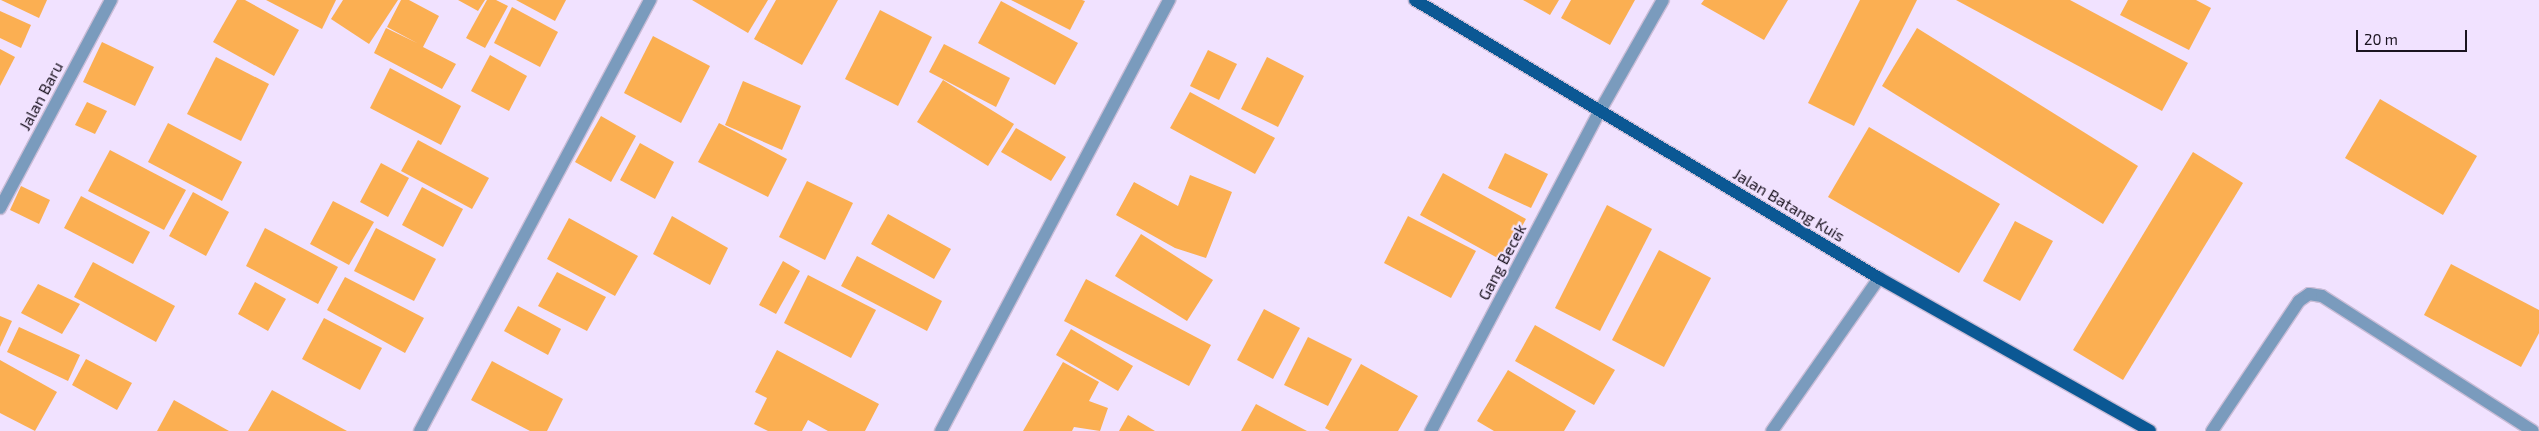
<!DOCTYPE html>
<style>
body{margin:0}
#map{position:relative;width:2539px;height:431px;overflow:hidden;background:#f1e2ff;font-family:"Exo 2",sans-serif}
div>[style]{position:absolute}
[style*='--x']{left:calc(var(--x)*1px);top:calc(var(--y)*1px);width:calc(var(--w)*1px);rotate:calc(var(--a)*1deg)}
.building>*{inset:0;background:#fbaf52}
.roads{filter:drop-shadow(1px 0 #cabdd7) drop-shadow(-1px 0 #cabdd7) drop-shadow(0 1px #cabdd7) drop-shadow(0 -1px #cabdd7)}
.minor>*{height:12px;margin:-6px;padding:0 6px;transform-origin:6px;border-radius:6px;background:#7a9bbd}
.major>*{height:12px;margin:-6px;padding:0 6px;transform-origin:6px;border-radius:6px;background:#0b5894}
span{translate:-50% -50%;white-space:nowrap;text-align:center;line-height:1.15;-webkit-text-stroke:4.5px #f1e2ff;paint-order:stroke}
.street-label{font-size:16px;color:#1b1420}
.scale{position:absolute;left:2356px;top:30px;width:111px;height:22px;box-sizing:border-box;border:2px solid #1b1420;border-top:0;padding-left:6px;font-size:15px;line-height:18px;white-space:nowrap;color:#1b1420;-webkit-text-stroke:4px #f1e2ff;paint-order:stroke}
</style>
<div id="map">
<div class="building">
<i style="clip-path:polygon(1px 0,47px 0,39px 18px)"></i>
<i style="clip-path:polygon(237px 0,245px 0,299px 30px,274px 76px,213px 42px)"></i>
<i style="clip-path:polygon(266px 0,336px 0,322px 29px)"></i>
<i style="clip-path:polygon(343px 0,398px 0,369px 44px,331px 19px)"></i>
<i style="clip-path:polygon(401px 0,409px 0,439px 16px,423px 47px,456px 64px,442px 89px,374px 53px,386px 28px,417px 43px,387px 27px)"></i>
<i style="clip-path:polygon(458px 0,485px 0,478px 11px)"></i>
<i style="clip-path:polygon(487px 0,496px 0,508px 6px,485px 48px,466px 38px)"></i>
<i style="clip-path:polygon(516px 0,566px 0,555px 21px)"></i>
<i style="clip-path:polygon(692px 0,768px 0,748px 33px)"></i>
<i style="clip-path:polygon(776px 0,838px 0,802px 65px,754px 39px)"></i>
<i style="clip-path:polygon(1011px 0,1082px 0,1085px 1px,1070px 30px)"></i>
<i style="clip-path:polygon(1523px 0,1559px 0,1550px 15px)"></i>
<i style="clip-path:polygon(1571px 0,1635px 0,1610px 45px,1561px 18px)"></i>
<i style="clip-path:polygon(1704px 0,1788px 0,1764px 40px,1701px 4px)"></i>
<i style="clip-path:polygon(1860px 0,1917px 0,1854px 126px,1808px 103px)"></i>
<i style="clip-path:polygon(1956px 0,2070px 0,2188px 63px,2162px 111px)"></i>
<i style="clip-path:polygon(2128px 0,2196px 0,2211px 8px,2189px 50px,2120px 15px)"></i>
<i style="clip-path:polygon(1001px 1px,1078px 43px,1055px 85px,978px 43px)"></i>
<i style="clip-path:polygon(512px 7px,558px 32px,540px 67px,494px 43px)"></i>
<i style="clip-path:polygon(880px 10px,932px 37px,898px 106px,845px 79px)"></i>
<i style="clip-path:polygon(0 11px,31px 25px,21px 48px,0 38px)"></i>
<i style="clip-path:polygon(1917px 28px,2138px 166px,2103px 224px,1882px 86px)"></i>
<i style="clip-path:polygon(653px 36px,710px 66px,681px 123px,624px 93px)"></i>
<i style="clip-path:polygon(102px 42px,154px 67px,135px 106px,83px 82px)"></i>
<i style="clip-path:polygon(944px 44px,1010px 78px,996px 107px,929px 72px)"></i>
<i style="clip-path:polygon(0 49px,15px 57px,0 86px)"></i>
<i style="clip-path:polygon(1208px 50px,1237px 64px,1219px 100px,1190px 86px)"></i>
<i style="clip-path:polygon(490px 55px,527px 76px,509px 111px,471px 91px)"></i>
<i style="clip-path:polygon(216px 57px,269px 84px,241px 141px,187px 114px)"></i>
<i style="clip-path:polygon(1267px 57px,1304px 76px,1278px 127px,1241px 109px)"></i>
<i style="clip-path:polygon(390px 68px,461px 106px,441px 145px,370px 108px)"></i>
<i style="clip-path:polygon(943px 80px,1014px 124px,988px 166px,917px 122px)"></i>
<i style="clip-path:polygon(743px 81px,801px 106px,782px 150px,725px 125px)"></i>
<i style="clip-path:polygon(1190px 92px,1275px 138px,1255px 174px,1170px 128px)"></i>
<i style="clip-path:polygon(2380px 99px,2477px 156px,2443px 215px,2345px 158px)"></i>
<i style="clip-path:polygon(87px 102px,107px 111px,95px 134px,75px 125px)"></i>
<i style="clip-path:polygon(601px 116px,636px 136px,611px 182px,575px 162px)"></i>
<i style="clip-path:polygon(168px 123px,242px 162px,222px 201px,148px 162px)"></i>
<i style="clip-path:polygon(719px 123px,787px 159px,768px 197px,698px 162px)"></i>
<i style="clip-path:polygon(1869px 127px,2000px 204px,1959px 273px,1828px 197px)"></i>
<i style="clip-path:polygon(1016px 128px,1066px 157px,1051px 181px,1001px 152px)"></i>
<i style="clip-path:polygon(418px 140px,489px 178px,472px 209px,401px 171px)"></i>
<i style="clip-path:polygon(640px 143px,674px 162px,655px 199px,620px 180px)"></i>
<i style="clip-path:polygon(110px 150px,186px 190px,164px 230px,88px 191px)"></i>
<i style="clip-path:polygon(2193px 152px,2243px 183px,2123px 380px,2073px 350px)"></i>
<i style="clip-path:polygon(1505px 153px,1548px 174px,1531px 208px,1488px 188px)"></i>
<i style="clip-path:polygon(381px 163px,409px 178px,388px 217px,360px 202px)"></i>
<i style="clip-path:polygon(1443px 173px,1526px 219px,1503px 261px,1420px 215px)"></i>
<i style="clip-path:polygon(1190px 175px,1232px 192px,1206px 258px,1175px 248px,1116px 215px,1134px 182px,1178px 206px)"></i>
<i style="clip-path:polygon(807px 181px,853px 203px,825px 260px,779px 237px)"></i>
<i style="clip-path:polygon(21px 186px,50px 200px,39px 224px,10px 210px)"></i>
<i style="clip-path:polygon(422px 187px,463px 209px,443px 247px,402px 225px)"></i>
<i style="clip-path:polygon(193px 192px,229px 212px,206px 256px,169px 236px)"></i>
<i style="clip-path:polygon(81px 196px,150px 232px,133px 264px,64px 228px)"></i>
<i style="clip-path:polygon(333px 201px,374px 222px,349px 265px,310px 244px)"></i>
<i style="clip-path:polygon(1607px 205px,1652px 229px,1600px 331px,1555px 308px)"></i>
<i style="clip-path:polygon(888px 214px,951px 249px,934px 279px,871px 244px)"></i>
<i style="clip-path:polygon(672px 216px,728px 248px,710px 285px,653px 254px)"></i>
<i style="clip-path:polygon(1408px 216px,1476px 251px,1451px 298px,1384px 263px)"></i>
<i style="clip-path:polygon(569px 218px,638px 256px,615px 296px,547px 259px)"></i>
<i style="clip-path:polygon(2015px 221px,2053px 241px,2020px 301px,1983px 281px)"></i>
<i style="clip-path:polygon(265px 228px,338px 267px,318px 304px,246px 266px)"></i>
<i style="clip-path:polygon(376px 228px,436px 259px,414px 301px,354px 271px)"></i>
<i style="clip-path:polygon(1141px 234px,1213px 280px,1187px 321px,1115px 276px)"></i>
<i style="clip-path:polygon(1659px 250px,1711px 278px,1664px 367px,1612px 340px)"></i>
<i style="clip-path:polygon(857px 256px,942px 301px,927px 331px,841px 286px)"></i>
<i style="clip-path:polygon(783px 261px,800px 271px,776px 314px,759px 305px)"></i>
<i style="clip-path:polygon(93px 262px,175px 306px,156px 342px,74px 297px)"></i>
<i style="clip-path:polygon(2451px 264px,2539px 310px,2539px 333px,2521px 367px,2424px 315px)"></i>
<i style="clip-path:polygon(557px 272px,606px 297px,587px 331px,538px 306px)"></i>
<i style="clip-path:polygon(808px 275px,876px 310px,851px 358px,784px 323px)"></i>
<i style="clip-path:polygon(345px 277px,424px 318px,405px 353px,327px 310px)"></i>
<i style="clip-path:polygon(1086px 279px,1211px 345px,1189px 386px,1064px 321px)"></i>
<i style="clip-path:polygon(255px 282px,286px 299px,268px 331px,238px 314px)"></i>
<i style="clip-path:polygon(38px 284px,80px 304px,62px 334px,21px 313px)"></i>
<i style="clip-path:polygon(518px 306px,561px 329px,548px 355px,504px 331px)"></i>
<i style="clip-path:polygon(1264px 309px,1300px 328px,1273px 379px,1237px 360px)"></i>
<i style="clip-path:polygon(0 316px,12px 321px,0 347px)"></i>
<i style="clip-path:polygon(324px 318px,382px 348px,360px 390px,302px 359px)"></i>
<i style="clip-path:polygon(1535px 325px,1615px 370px,1594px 405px,1515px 361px)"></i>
<i style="clip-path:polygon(19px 327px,80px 355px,68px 381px,7px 352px)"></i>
<i style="clip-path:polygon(1071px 329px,1133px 366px,1118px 391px,1056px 355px)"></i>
<i style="clip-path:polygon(1308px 337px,1352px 359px,1328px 406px,1284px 385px)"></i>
<i style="clip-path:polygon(777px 350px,879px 404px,865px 431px,828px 431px,808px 420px,802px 431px,768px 431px,754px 424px,767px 398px,755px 392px)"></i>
<i style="clip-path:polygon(86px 359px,132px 383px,117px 410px,72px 385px)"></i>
<i style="clip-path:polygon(0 360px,57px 392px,35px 431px,0 413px)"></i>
<i style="clip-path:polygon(492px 361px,563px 399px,547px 431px,530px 431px,471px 400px)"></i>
<i style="clip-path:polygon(1063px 362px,1099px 382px,1089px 401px,1108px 408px,1100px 431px,1074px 427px,1072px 431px,1023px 431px)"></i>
<i style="clip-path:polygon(1361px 364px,1418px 396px,1398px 431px,1330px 431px,1325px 428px)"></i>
<i style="clip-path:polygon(1508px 370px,1576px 411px,1564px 431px,1494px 431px,1477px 421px)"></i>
<i style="clip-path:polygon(272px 390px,347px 431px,248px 431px)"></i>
<i style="clip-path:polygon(174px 400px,229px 431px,157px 431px)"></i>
<i style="clip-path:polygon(1256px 404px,1307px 431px,1241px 431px)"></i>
<i style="clip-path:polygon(1128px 415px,1155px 431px,1119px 431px)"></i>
</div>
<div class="roads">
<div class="minor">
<i style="--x:0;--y:208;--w:236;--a:-61.9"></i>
<i style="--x:420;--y:431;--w:489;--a:-61.9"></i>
<i style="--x:941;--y:431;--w:488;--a:-62.1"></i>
<i style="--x:1431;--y:431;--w:364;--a:-62.2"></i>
<i style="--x:1601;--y:109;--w:125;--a:-60.4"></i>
<i style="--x:1772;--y:431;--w:187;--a:-55"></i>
<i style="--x:2212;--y:431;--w:156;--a:-56.2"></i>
<i style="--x:2299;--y:301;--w:12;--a:-35"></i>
<i style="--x:2309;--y:294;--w:13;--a:9"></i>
<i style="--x:2322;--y:296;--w:250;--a:32.6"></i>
</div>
<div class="major">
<i style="--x:1415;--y:0;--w:541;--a:30.93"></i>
<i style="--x:1879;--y:278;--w:311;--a:29.4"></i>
</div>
</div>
<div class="street-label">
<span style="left:41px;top:96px;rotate:-62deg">Jalan Baru</span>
<span style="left:1789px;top:205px;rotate:31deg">Jalan Batang Kuis</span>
<span style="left:1502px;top:262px;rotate:-62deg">Gang Becek</span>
</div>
<div class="scale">20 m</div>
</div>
